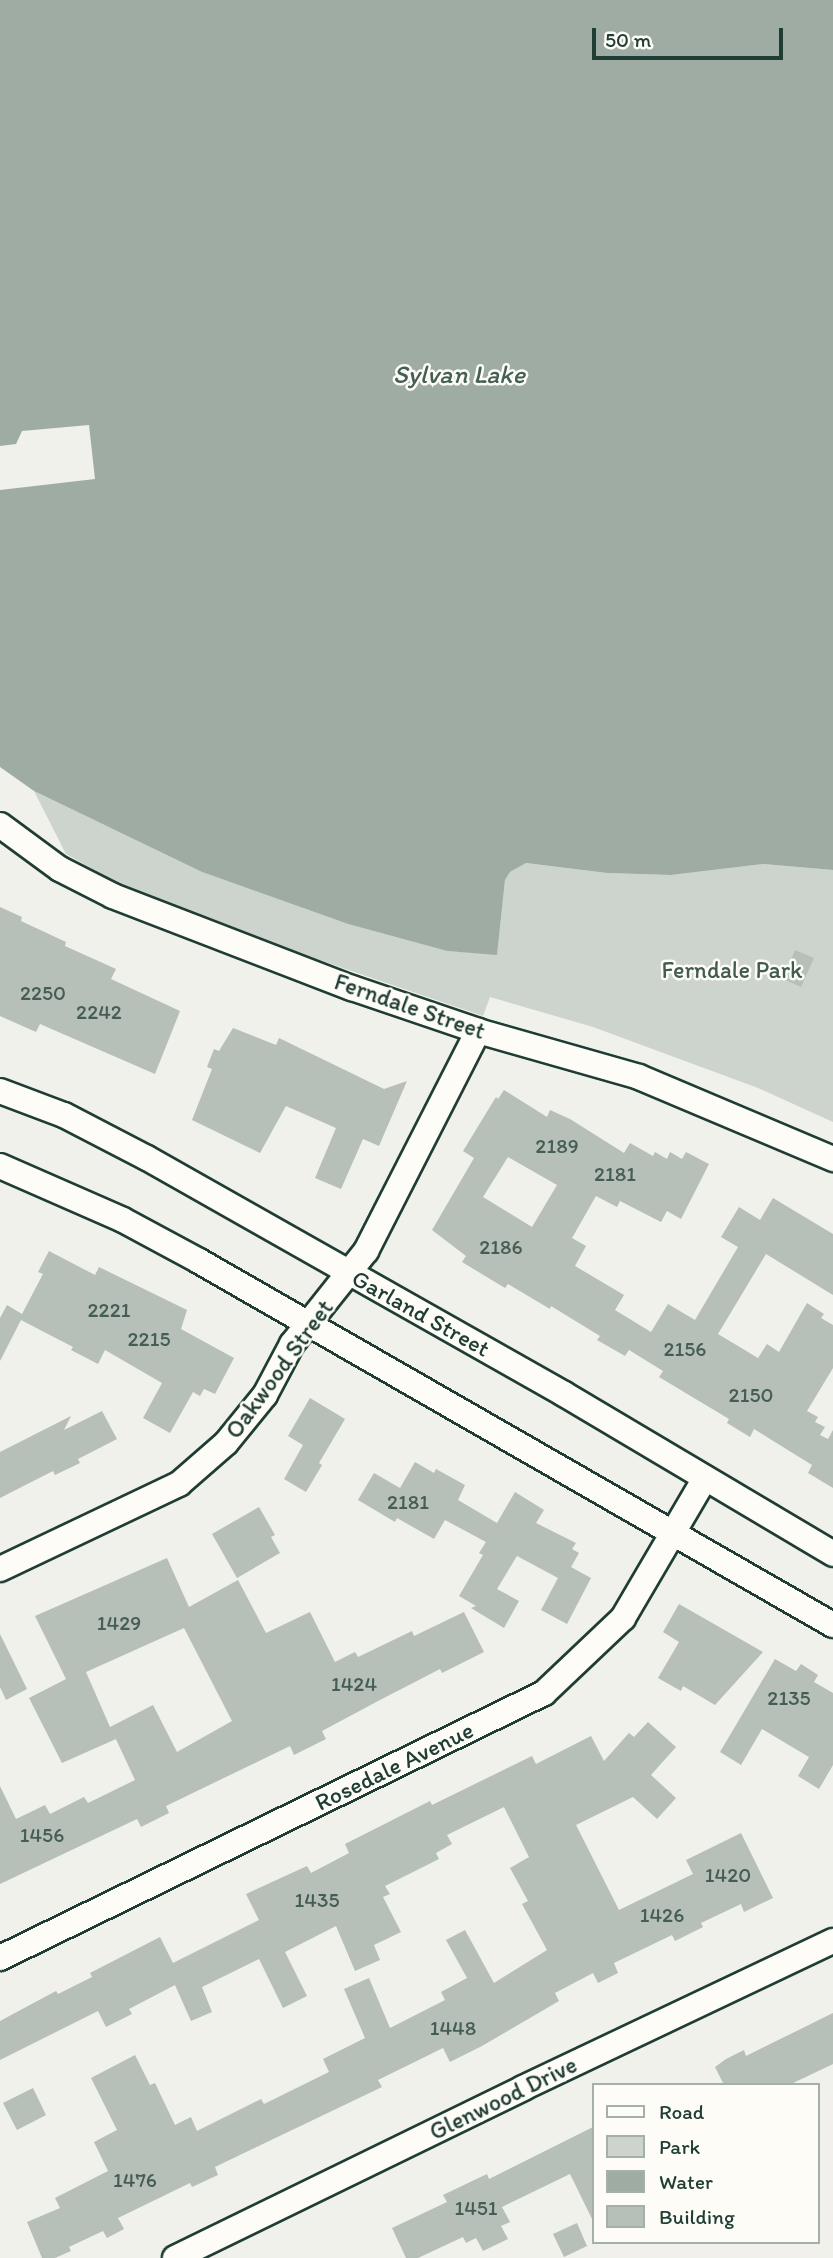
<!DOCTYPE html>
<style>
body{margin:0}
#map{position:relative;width:833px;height:2258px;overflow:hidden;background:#f0f1eb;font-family:Itim,sans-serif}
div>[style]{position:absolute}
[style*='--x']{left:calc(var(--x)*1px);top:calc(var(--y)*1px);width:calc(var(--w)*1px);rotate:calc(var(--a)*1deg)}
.green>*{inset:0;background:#cdd3cd}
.water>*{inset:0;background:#9faca4}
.building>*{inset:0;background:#b6bfb8}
.roads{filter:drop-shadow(2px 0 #1f3d34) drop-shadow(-2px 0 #1f3d34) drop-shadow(0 2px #1f3d34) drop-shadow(0 -2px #1f3d34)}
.street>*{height:24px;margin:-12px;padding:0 12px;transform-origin:12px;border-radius:12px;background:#fdfcf7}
span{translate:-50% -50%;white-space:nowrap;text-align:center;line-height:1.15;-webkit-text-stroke:5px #fdfcf7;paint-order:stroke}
.number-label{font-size:21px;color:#455e55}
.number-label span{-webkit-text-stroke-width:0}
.park-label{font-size:24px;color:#425b53}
.street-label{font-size:24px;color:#1f3d34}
.water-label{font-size:26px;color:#455e56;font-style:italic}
.legend{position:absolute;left:592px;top:2083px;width:228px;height:161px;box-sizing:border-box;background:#fdfcf7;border:2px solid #a4b0a9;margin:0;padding:9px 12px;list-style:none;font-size:21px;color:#1f3d34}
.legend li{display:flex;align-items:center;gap:14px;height:35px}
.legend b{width:35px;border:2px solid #a4b0a9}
.scale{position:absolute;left:592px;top:28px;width:191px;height:32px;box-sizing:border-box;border:4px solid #1f3d34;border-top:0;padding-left:9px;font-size:21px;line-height:24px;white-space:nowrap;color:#1f3d34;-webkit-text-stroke:5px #fdfcf7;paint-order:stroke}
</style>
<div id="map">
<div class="green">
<i style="clip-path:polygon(34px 791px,202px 872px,348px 924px,447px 951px,497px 954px,505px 880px,510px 872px,526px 863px,607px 873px,671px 875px,763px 864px,833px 870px,833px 1122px,758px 1088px,593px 1027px,490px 997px,483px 1016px,264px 941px,163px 901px,114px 881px,66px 854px)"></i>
</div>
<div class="water">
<i style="clip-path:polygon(0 0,833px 0,833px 870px,763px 864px,671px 875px,607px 873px,526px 863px,510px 872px,505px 880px,497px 955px,447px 951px,348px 924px,202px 872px,34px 791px,0 767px,0 490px,95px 479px,89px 425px,22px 431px,16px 444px,0 446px)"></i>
</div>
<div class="building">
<i style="clip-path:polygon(0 907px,22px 917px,21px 921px,66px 942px,65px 946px,116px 969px,111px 979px,180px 1011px,155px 1074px,40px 1024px,36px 1032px,0 1016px)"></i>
<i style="clip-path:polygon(795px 950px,814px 958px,801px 987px,783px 979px)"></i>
<i style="clip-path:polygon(233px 1028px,276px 1045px,279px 1038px,384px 1089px,407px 1081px,379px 1146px,363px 1139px,341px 1189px,315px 1178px,336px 1128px,286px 1106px,260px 1153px,192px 1120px,212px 1069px,207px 1067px,214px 1049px,219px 1051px)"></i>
<i style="clip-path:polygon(evenodd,504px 1090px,547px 1117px,550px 1110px,570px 1119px,624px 1153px,630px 1143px,653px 1156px,655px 1152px,667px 1159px,670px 1152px,682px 1159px,686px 1152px,709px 1164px,681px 1219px,667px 1211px,661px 1222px,620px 1201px,617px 1207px,596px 1196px,572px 1238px,586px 1246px,575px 1266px,624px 1295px,615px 1310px,651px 1332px,668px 1304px,695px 1320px,738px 1247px,721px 1237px,739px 1207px,760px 1220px,773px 1198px,833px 1234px,833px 1295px,766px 1254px,718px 1334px,758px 1358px,767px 1344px,779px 1352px,807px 1303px,824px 1314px,821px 1318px,833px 1325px,833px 1368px,807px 1411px,818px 1417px,815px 1422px,825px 1427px,820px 1435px,828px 1439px,833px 1430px,833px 1488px,808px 1473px,812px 1465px,754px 1429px,750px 1437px,727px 1423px,729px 1419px,659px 1377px,663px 1371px,629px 1350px,625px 1356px,597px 1340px,600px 1336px,551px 1306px,550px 1309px,508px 1284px,505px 1288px,462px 1262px,466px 1256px,432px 1230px,474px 1158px,463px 1151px,496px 1097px,498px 1099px,504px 1090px,508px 1157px,557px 1185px,532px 1227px,483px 1197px,508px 1157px)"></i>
<i style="clip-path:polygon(49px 1251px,95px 1275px,99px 1267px,187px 1310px,181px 1329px,234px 1358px,215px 1394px,204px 1389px,200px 1396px,193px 1392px,170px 1433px,143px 1418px,162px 1383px,105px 1350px,98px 1364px,71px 1350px,73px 1347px,21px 1320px,0 1361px,0 1318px,7px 1305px,22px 1314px,43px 1274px,38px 1272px)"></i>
<i style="clip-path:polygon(310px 1398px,345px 1419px,319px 1463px,322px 1465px,306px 1492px,284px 1479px,303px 1445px,288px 1436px)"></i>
<i style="clip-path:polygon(102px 1411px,117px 1439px,78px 1459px,80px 1463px,55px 1475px,53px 1471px,0 1498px,0 1452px,71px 1416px,64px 1430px)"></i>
<i style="clip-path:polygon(415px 1462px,434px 1473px,436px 1469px,465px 1485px,458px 1500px,497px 1523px,515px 1492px,544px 1510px,536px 1523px,576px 1543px,572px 1549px,579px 1553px,571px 1567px,591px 1578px,567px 1624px,541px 1610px,558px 1578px,517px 1556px,497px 1589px,519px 1601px,504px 1628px,471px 1608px,476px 1606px,459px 1596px,483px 1555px,479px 1553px,486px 1542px,445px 1520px,434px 1539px,397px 1518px,395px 1522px,358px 1500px,374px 1473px,400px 1488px)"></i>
<i style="clip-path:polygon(259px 1507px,275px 1535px,271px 1537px,280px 1553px,237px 1578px,212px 1534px)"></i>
<i style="clip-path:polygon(evenodd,167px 1558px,189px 1607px,238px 1580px,266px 1633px,310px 1612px,335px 1662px,355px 1652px,358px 1657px,412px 1631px,414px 1636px,464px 1612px,484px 1652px,442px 1673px,440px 1669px,380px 1700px,322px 1731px,326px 1739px,294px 1755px,290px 1746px,166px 1806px,169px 1813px,141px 1827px,137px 1819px,0 1884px,0 1786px,16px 1819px,45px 1805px,50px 1814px,84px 1797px,88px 1803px,135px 1780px,114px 1735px,116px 1739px,62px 1763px,29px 1698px,66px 1679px,35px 1616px,167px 1558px,184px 1628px,232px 1721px,177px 1752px,153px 1705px,110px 1727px,86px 1672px,184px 1628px)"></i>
<i style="clip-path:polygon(679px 1604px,763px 1652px,715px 1705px,683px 1686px,681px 1691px,658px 1678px,679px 1642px,663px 1632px)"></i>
<i style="clip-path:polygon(0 1634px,27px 1689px,6px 1700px,0 1687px)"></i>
<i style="clip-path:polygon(775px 1659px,796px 1671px,801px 1664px,818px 1675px,814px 1682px,833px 1693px,833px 1765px,819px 1789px,798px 1776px,809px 1757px,762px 1729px,741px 1765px,720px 1752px)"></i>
<i style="clip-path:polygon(648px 1722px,676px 1747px,651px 1775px,676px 1798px,657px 1819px,633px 1797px,576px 1825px,619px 1910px,693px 1874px,686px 1860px,741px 1833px,773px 1898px,744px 1912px,741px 1904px,701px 1923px,703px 1927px,675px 1941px,672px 1935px,614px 1963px,618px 1973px,598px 1983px,593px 1973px,555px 1993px,559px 2001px,482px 2046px,450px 2062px,443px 2048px,378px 2080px,382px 2087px,215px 2167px,218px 2175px,192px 2187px,190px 2183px,118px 2218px,124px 2229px,107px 2238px,103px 2231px,69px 2247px,71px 2251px,55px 2258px,42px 2258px,27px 2222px,60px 2208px,55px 2198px,108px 2171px,94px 2142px,117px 2130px,91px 2078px,135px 2055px,150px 2085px,155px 2083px,175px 2125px,191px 2117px,197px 2131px,261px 2099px,264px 2104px,329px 2072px,323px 2059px,365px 2038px,344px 1989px,369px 1978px,390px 2028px,445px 2000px,441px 1992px,467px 1978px,446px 1940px,465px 1930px,494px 1983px,547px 1950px,522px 1904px,528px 1901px,510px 1868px,529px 1857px,504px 1807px,447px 1835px,452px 1844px,436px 1853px,439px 1859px,385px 1886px,390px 1894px,383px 1897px,401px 1932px,374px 1945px,380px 1960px,355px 1971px,336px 1926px,285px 1952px,307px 1996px,283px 2008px,259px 1959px,202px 1987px,212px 2012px,191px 2021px,175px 1985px,129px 2009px,132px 2014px,106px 2027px,98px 2011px,0 2060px,0 2021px,56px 1991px,58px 1994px,92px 1977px,90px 1973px,160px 1937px,173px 1963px,259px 1920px,246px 1894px,307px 1866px,311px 1873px,349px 1853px,345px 1844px,430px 1801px,432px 1805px,532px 1756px,536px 1764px,591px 1736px,604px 1761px,629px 1733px,634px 1737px)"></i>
<i style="clip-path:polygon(833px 2013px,833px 2064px,789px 2085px,724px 2085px,715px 2067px,726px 2059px,744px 2050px,746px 2056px)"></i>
<i style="clip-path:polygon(33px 2088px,46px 2115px,17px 2130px,3px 2103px)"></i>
<i style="clip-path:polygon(593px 2127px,593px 2221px,570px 2174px,502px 2207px,510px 2222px,501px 2226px,508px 2239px,483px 2251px,476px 2238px,466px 2243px,463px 2237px,418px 2258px,406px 2258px,392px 2228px,447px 2202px,443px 2195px,487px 2174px,489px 2179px)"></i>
<i style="clip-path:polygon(577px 2223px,587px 2246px,564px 2257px,553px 2234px)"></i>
</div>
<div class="roads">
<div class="street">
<i style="--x:0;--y:825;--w:74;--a:36.3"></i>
<i style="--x:60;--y:869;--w:59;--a:27"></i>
<i style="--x:113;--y:896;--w:256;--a:21.1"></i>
<i style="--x:352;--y:988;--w:133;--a:18.8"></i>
<i style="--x:478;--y:1031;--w:167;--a:15.9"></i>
<i style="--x:639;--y:1077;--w:211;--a:22.9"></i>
<i style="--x:0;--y:1091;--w:68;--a:20.6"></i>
<i style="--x:64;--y:1115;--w:93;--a:27.4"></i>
<i style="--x:147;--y:1158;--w:479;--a:29.5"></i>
<i style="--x:564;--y:1394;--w:313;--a:30.7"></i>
<i style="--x:0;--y:1166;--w:134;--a:23.7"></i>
<i style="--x:123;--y:1220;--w:86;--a:28.3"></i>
<i style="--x:199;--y:1261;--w:731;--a:29.86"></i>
<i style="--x:0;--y:1569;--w:198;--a:-25.4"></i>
<i style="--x:179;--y:1484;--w:62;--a:-41.1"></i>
<i style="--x:226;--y:1443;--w:62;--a:-50.9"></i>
<i style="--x:265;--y:1395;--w:58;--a:-62.1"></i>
<i style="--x:292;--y:1344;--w:119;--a:-51.5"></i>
<i style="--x:366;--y:1251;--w:247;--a:-63"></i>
<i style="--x:0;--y:1958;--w:605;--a:-25.97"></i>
<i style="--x:544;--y:1693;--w:109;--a:-43.5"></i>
<i style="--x:623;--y:1618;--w:162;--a:-59.6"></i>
<i style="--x:175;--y:2258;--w:387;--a:-26"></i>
<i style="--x:523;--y:2088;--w:343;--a:-25.4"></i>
</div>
</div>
<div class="number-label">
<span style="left:43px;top:993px">2250</span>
<span style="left:99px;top:1012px">2242</span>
<span style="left:557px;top:1146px">2189</span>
<span style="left:615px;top:1174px">2181</span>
<span style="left:501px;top:1247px">2186</span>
<span style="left:109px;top:1310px">2221</span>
<span style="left:149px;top:1339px">2215</span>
<span style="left:685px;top:1349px">2156</span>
<span style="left:751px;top:1395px">2150</span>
<span style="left:408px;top:1502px">2181</span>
<span style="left:119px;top:1623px">1429</span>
<span style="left:354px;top:1684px">1424</span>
<span style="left:789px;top:1698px">2135</span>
<span style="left:42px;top:1835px">1456</span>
<span style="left:728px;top:1875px">1420</span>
<span style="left:317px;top:1900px">1435</span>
<span style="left:662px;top:1915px">1426</span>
<span style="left:453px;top:2028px">1448</span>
<span style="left:135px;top:2180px">1476</span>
<span style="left:476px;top:2208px">1451</span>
</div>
<div class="park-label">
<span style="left:732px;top:970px">Ferndale Park</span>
</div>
<div class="street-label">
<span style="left:410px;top:1006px;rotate:19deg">Ferndale Street</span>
<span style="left:421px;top:1313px;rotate:29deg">Garland Street</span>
<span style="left:279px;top:1369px;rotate:-54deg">Oakwood Street</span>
<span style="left:394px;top:1766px;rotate:-26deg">Rosedale Avenue</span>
<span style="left:503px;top:2098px;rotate:-26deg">Glenwood Drive</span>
</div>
<div class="water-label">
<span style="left:459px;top:375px">Sylvan Lake</span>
</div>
<ul class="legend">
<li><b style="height:9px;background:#fdfcf7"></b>Road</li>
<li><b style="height:19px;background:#cdd3cd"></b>Park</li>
<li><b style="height:19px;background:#9faca4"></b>Water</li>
<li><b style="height:19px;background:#b6bfb8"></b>Building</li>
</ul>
<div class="scale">50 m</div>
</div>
